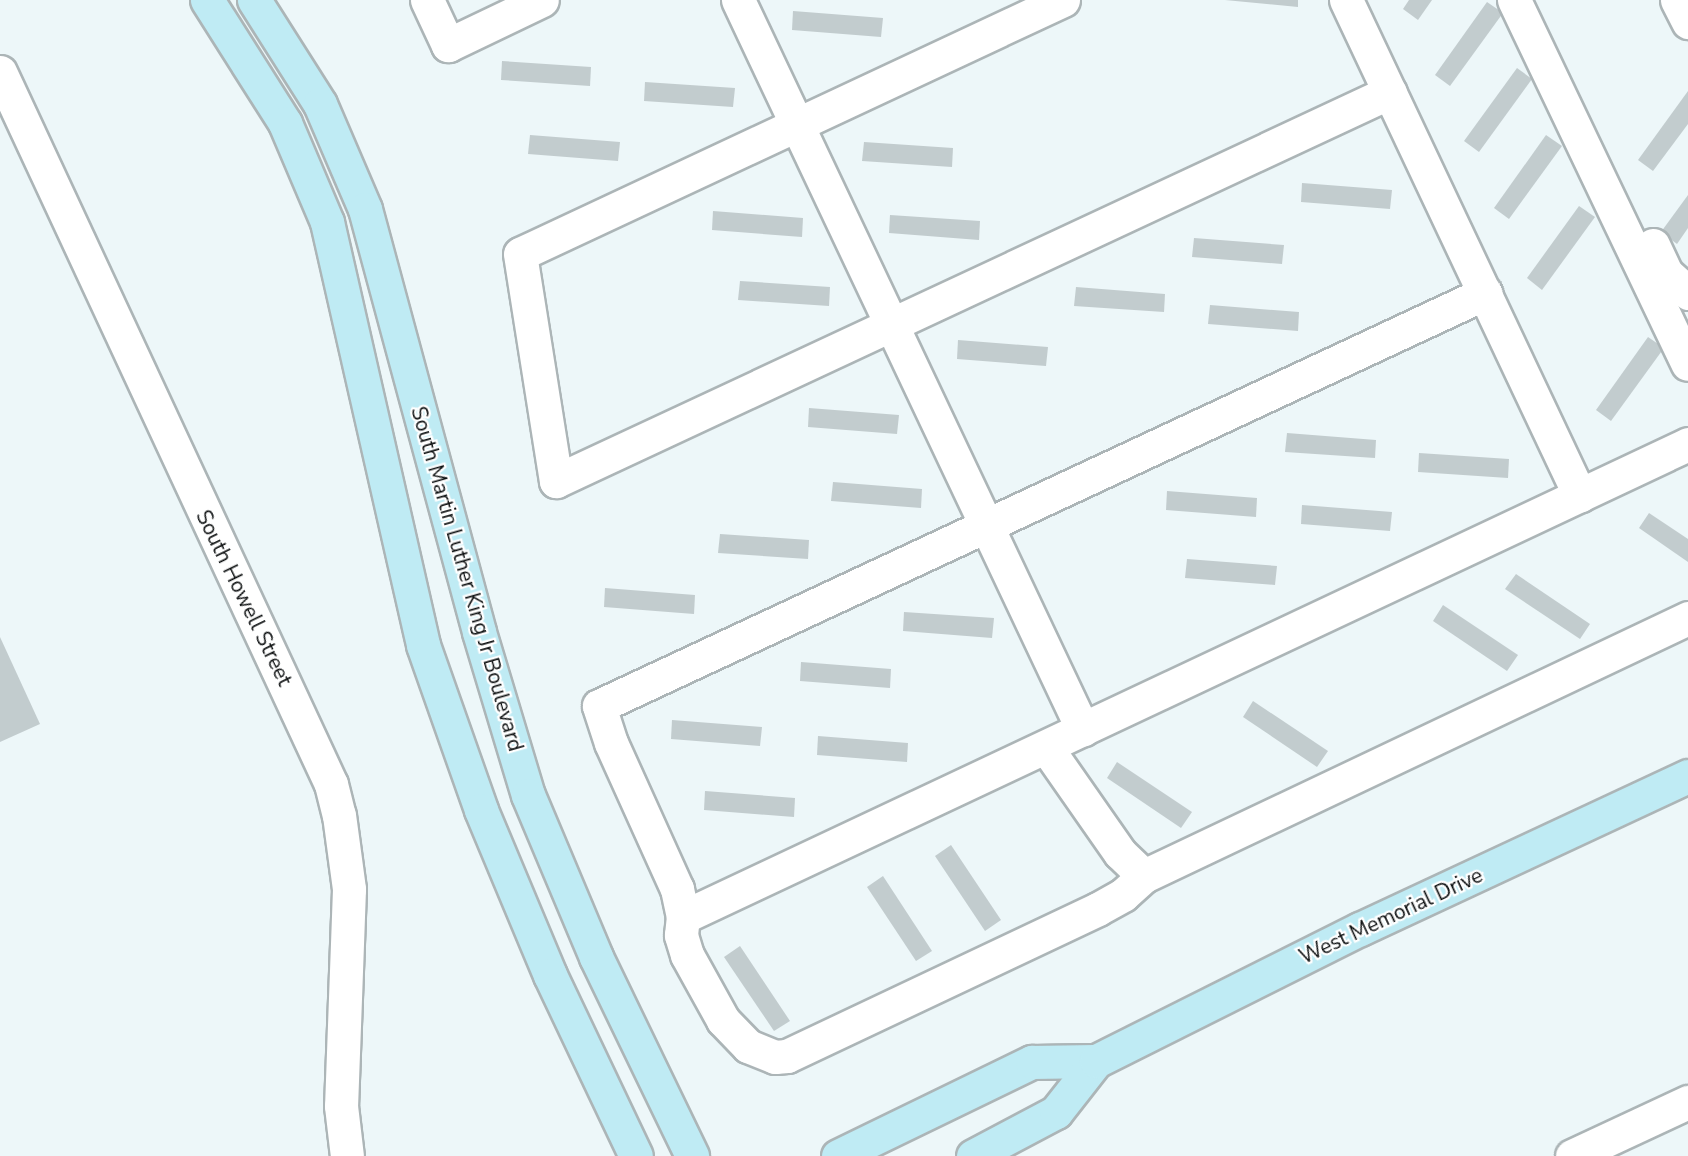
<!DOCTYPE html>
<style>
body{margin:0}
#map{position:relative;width:1688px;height:1156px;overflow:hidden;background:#edf7f9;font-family:"Nunito Sans",sans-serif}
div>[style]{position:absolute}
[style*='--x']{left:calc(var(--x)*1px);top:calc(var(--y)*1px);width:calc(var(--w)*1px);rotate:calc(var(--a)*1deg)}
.building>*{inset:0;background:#c2ccce}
.roads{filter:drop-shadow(2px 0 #acb5b7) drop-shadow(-2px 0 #acb5b7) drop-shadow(0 2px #acb5b7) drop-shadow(0 -2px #acb5b7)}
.minor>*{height:33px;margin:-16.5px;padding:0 16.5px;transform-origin:16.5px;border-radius:16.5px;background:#fff}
.secondary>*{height:33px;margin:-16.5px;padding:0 16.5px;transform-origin:16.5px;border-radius:16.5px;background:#bfebf4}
span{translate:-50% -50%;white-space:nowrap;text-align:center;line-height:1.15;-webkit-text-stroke:4.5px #fff;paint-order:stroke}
.street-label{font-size:21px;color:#0c0f10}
</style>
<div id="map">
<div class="building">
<i style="clip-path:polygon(1225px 0,1298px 0,1298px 7px)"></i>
<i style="clip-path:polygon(1409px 0,1432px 0,1418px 20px,1403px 9px)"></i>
<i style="clip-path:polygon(1487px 2px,1503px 13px,1450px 86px,1435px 75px)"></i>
<i style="clip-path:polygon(793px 11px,883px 18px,881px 37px,792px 30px)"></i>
<i style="clip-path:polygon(502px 61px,591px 67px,590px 86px,501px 80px)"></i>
<i style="clip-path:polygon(1517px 68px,1532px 79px,1479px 152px,1464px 141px)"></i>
<i style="clip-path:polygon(645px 82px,735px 88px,733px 107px,644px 101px)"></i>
<i style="clip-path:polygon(1688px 91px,1688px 124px,1653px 171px,1638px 160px)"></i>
<i style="clip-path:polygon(530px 135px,620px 142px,618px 161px,528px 154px)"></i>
<i style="clip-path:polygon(1546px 135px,1562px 146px,1509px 219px,1494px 208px)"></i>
<i style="clip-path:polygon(864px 142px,953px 148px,952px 167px,862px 161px)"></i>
<i style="clip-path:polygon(1302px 183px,1392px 190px,1390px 209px,1301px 202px)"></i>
<i style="clip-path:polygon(1688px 195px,1688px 228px,1677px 244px,1661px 232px)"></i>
<i style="clip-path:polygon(1579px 206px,1595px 217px,1542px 290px,1527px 278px)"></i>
<i style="clip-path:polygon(713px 211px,803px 218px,802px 237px,712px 230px)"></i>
<i style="clip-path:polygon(890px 215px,980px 221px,979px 240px,889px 233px)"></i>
<i style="clip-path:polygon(1194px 238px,1284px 245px,1282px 264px,1192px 257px)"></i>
<i style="clip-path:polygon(740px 281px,830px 287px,829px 306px,738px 300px)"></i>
<i style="clip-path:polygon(1076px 287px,1165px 294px,1164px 312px,1074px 306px)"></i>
<i style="clip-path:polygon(1210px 305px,1299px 312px,1298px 331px,1208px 324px)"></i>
<i style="clip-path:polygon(1648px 337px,1664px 348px,1611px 421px,1596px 410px)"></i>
<i style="clip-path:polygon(958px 340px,1048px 347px,1046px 366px,957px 359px)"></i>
<i style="clip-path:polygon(809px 408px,899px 415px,897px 434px,808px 427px)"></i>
<i style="clip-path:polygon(1287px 433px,1376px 440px,1375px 458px,1285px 452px)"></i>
<i style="clip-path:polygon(1419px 453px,1509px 459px,1508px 478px,1418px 472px)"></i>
<i style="clip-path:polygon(833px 482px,922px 489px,921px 508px,831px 501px)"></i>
<i style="clip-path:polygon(1167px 491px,1257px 498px,1256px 517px,1166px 510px)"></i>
<i style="clip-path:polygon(1302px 505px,1392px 512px,1390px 531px,1301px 524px)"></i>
<i style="clip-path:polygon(1649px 513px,1688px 539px,1688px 562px,1639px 528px)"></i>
<i style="clip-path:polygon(720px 534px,809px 540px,808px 559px,718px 553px)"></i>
<i style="clip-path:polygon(1187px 559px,1277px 566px,1275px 585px,1185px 578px)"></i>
<i style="clip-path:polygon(1516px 574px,1590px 624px,1580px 639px,1505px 589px)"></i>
<i style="clip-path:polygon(605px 588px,695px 595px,694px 614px,604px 607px)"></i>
<i style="clip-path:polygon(1443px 605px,1518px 655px,1507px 671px,1433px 621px)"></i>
<i style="clip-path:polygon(904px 612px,994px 618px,992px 638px,903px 631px)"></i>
<i style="clip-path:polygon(0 637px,40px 724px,0 742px)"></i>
<i style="clip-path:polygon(801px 662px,891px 669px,890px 688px,800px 681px)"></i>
<i style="clip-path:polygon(1253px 701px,1328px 751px,1317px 767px,1243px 717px)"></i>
<i style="clip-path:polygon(672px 720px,762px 727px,760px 746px,671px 739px)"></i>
<i style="clip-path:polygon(818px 736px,908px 743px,907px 762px,817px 755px)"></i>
<i style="clip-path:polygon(1117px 762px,1192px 812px,1181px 828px,1107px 778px)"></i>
<i style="clip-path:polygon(705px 791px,795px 798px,794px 817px,704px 810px)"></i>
<i style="clip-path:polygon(951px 845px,1001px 920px,985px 931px,935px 856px)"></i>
<i style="clip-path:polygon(883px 876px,932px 951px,916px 961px,867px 887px)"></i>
<i style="clip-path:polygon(740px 946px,790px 1021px,774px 1031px,724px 957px)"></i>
</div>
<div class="roads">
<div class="minor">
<i style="--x:427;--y:0;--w:50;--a:65"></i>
<i style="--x:448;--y:45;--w:104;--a:-25.6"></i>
<i style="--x:738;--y:0;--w:807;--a:64.7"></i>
<i style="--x:1063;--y:0;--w:599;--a:154.93"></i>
<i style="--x:520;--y:254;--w:230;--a:81"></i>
<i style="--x:556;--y:481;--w:920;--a:-25.01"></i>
<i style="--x:1346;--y:0;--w:548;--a:64.74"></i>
<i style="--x:1514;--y:0;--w:403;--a:64.5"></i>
<i style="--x:1677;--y:0;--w:25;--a:63"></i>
<i style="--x:0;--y:72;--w:785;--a:65.07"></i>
<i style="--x:331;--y:784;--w:32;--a:76"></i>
<i style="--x:339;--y:815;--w:75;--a:82.3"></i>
<i style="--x:349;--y:889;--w:217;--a:92.1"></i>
<i style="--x:341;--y:1106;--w:50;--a:83.2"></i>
<i style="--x:1653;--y:245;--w:31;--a:65"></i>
<i style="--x:1666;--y:273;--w:30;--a:42"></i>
<i style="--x:1046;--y:747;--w:129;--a:55.1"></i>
<i style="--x:1120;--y:853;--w:33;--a:44"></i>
<i style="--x:1144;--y:876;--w:602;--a:-25.37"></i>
<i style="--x:1144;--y:876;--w:28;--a:138"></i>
<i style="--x:1123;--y:895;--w:29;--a:151"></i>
<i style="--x:1098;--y:909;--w:344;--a:154.7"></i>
<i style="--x:787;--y:1056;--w:12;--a:175"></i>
<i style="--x:775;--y:1057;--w:29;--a:-158"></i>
<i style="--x:748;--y:1046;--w:36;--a:-134"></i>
<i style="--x:723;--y:1020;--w:74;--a:-119"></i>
<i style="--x:687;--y:955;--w:21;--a:-107"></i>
<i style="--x:681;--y:935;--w:18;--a:-84"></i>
<i style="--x:683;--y:917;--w:1111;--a:-25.2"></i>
<i style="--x:683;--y:917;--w:29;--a:-102"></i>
<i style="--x:677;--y:889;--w:160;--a:-114.3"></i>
<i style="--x:611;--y:743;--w:39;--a:-108"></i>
<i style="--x:599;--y:706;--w:978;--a:-24.99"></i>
<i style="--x:1572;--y:1156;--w:128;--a:-25"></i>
</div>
<div class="secondary">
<i style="--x:207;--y:0;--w:146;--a:57.6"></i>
<i style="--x:285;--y:123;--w:108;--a:67"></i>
<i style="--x:327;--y:222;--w:434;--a:77.2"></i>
<i style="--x:423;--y:645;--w:175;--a:70.6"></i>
<i style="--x:481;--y:810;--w:179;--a:67.3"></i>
<i style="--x:550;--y:975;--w:200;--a:64.6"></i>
<i style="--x:254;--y:0;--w:123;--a:57.6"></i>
<i style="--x:320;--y:104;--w:114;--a:66.8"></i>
<i style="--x:365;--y:209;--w:438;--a:74.9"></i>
<i style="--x:479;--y:632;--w:170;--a:73.3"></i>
<i style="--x:528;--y:795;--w:176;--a:67.2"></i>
<i style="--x:596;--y:957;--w:221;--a:64.2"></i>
<i style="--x:838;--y:1156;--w:216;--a:-25.9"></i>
<i style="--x:1032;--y:1062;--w:64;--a:-0.9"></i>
<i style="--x:973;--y:1156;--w:94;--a:-27.9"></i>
<i style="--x:1056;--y:1112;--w:65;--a:-51.9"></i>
<i style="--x:1096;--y:1061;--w:295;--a:-26.6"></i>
<i style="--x:1360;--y:929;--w:362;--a:-25"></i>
</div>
</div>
<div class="street-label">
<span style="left:467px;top:579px;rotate:74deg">South Martin Luther King Jr Boulevard</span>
<span style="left:244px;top:598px;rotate:64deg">South Howell Street</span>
<span style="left:1391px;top:916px;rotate:-25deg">West Memorial Drive</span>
</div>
</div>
